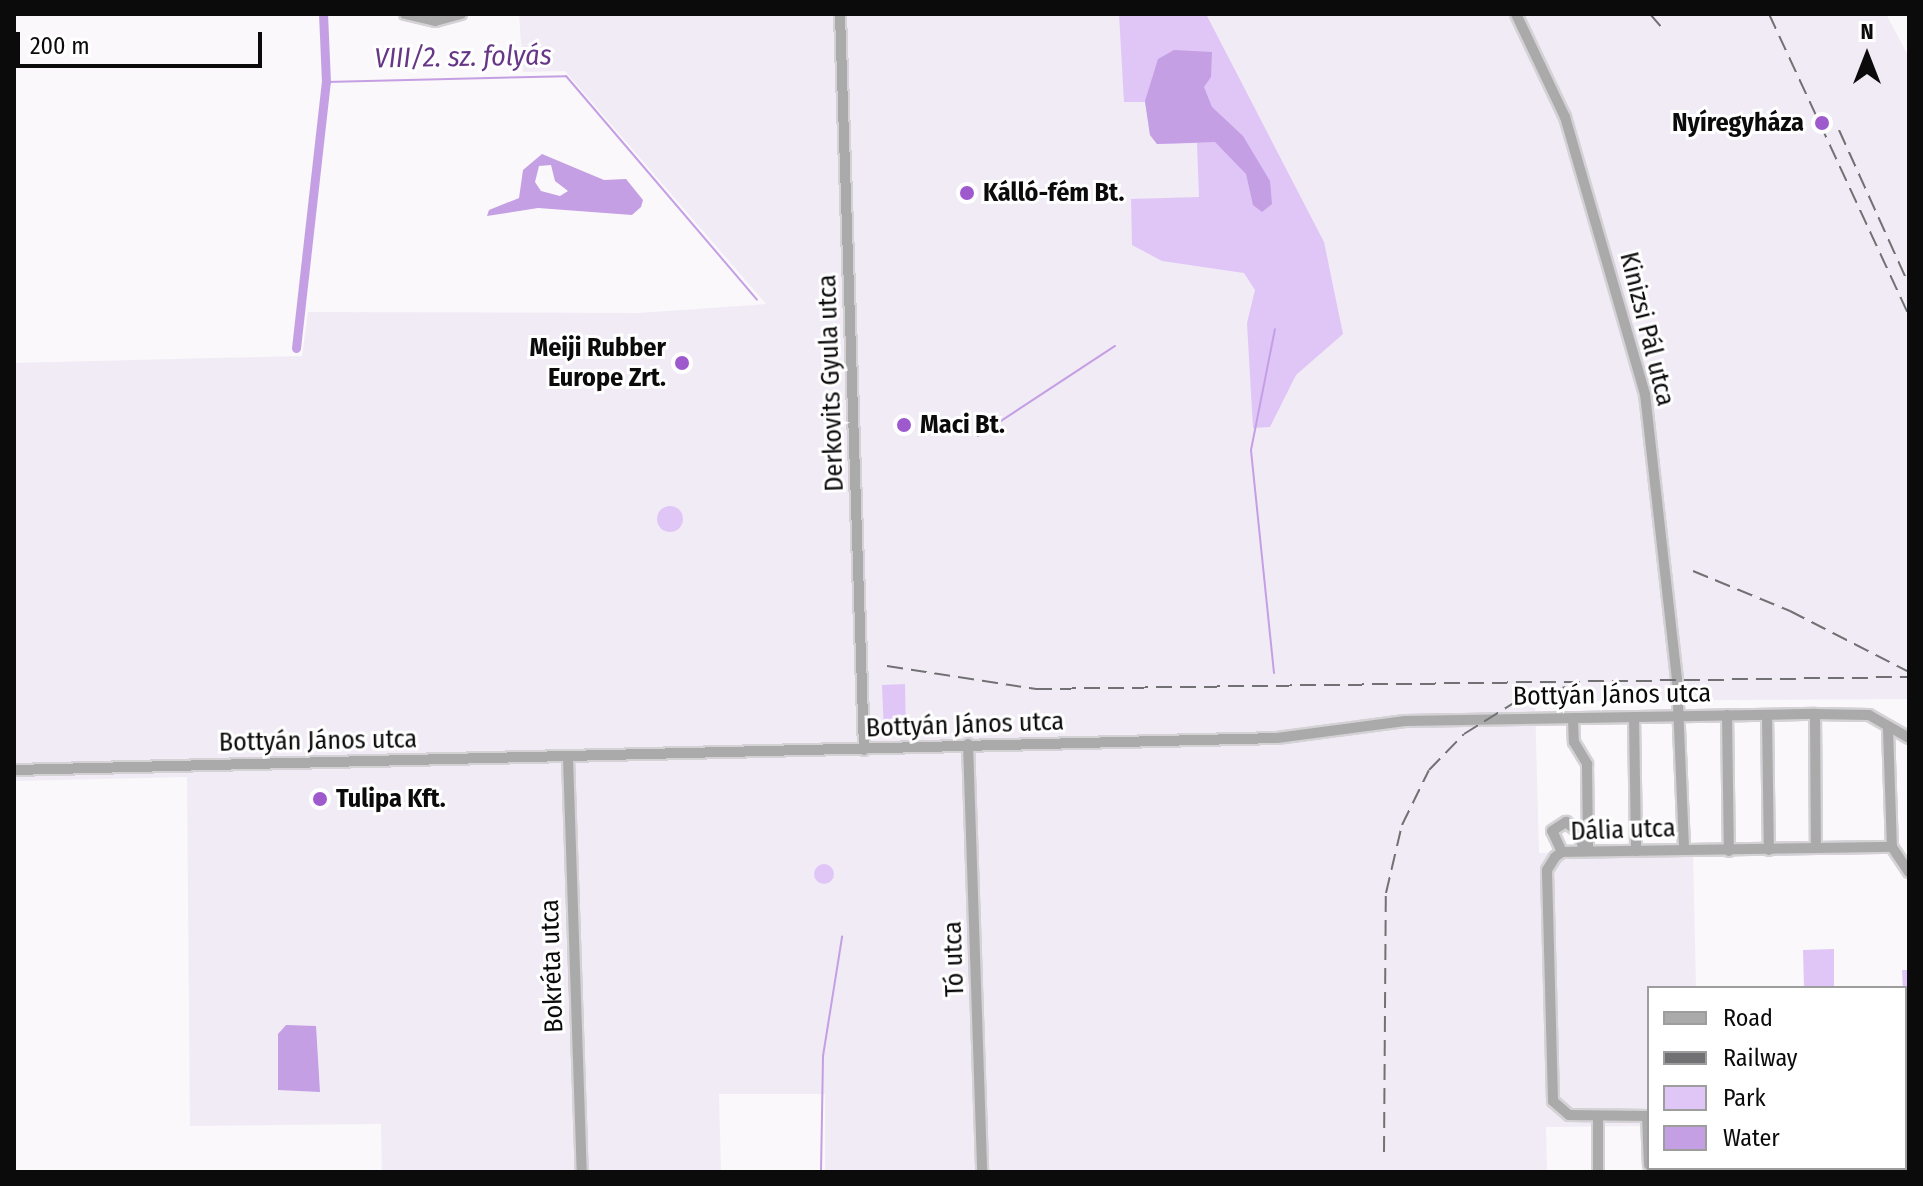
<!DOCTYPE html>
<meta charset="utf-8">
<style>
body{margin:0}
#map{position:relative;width:1923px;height:1186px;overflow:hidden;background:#faf8fb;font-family:"Fira Sans Condensed",sans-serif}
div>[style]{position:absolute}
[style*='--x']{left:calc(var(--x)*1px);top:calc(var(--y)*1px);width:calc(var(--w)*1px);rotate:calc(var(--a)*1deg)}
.built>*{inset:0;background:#f1ebf5}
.green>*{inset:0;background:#e0c6f6}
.round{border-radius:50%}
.water>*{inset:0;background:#c59fe4}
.stream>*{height:2px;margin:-1px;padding:0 1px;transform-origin:1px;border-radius:1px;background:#c59fe4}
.canal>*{height:9px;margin:-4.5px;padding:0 4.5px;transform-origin:4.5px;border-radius:4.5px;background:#c59fe4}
.roads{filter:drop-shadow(2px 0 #d4d2d5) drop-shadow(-2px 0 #d4d2d5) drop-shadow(0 2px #d4d2d5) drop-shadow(0 -2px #d4d2d5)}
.minor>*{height:10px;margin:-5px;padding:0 5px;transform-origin:5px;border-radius:5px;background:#aaaaab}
.rail>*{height:2px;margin-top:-1px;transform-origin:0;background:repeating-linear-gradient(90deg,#717072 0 16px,transparent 0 24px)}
.dots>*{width:22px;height:22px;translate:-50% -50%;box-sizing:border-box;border:4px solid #fff;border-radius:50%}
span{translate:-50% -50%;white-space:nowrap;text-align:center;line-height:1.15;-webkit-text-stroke:6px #fff;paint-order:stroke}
.poi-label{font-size:26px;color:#0c0b0c;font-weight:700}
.right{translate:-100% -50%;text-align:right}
.left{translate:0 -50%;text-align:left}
.street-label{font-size:26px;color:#0c0b0c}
.water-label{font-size:28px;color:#663687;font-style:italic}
.frame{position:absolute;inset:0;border:16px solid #0c0b0c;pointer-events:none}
.legend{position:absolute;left:1647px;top:986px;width:260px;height:184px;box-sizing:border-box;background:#fff;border:2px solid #9e9d9e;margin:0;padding:10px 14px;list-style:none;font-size:24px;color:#0c0b0c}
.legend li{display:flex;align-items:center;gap:16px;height:40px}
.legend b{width:40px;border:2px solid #9e9d9e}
.north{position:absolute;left:1827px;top:16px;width:80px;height:80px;-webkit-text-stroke:6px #fff;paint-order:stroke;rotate:0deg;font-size:22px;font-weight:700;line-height:32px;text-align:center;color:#0c0b0c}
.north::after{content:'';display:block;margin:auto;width:28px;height:36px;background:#0c0b0c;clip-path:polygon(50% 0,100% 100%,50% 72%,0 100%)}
.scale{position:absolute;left:16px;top:32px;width:246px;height:36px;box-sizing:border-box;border:4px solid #0c0b0c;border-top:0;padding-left:10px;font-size:24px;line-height:28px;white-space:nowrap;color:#0c0b0c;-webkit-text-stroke:6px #fff;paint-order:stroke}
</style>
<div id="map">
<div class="built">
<i style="clip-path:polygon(519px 14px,1886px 14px,1909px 57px,1909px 699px,1535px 701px,1539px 853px,1693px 851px,1696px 988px,1649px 988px,1649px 1126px,1546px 1127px,1547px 1172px,825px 1172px,825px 1094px,719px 1094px,721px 1172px,382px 1172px,381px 1124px,190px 1126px,187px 777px,14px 781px,14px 363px,302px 356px,308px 312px,639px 313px,766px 304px,565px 71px,523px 72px)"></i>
</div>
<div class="green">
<i style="clip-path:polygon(1119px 14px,1206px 14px,1324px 242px,1343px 334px,1296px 375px,1270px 427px,1253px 428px,1247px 323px,1255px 290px,1244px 273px,1162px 261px,1132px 245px,1131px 199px,1199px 197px,1197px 143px,1157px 144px,1150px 135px,1145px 102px,1124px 102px)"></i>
<i class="round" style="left:657px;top:506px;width:26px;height:26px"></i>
<i style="clip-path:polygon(905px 684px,906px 734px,884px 735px,882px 685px)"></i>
<i class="round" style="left:814px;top:864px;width:20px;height:20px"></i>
<i style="clip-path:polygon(1834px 949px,1834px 988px,1804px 988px,1803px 950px)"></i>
<i style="clip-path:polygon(1902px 970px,1909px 970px,1909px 1031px,1905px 1031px)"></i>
</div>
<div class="water">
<i style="clip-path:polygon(1174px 50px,1212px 52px,1211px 77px,1204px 87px,1212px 107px,1243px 136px,1270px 181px,1272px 204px,1262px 212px,1253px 205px,1246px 174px,1215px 142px,1157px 144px,1150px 135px,1145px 101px,1158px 59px)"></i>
<i style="clip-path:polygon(evenodd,542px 154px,604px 180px,626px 179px,643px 200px,641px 207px,632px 215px,538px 208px,487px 216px,489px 210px,519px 198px,523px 170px,542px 154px,551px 165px,555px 181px,568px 191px,560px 196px,541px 191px,535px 182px,539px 166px,551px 165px)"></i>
<i style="clip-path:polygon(286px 1025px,316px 1026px,320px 1092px,278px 1090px,278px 1034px)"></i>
</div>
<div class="stream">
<i style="--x:326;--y:82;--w:240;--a:-1.4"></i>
<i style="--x:566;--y:76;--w:294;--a:49.5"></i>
<i style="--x:978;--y:436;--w:164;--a:-33.3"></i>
<i style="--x:1274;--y:673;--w:224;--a:-95.9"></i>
<i style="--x:1251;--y:450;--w:123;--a:-78.8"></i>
<i style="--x:821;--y:1172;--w:116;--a:-89"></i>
<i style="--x:823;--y:1056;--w:121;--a:-80.9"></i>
</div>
<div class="canal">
<i style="--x:296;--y:348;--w:268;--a:-83.6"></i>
<i style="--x:326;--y:82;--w:68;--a:-92.5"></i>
</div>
<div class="roads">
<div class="minor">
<i style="--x:405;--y:14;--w:31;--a:13"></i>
<i style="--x:435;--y:21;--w:27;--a:-15"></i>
<i style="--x:840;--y:14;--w:736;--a:88.13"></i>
<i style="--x:1516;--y:14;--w:114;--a:64.6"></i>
<i style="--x:1565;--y:117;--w:288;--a:73.9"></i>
<i style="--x:1645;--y:394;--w:288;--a:83.6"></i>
<i style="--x:1677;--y:680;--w:170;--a:87.6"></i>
<i style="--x:1815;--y:714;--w:134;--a:89.6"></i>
<i style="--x:1727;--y:715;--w:136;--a:89.2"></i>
<i style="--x:1767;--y:715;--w:135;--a:89.2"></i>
<i style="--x:1634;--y:717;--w:134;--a:89.1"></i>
<i style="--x:1573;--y:718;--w:24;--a:88"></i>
<i style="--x:1574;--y:742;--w:26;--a:59"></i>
<i style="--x:1587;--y:764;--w:87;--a:89.3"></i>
<i style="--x:1888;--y:729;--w:118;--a:88.1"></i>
<i style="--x:1892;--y:847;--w:30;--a:56"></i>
<i style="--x:968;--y:744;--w:428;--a:88.1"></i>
<i style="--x:568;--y:758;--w:414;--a:88.1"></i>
<i style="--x:14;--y:770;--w:1263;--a:-1.45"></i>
<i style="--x:1277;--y:738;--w:129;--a:-7.6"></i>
<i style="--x:1405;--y:721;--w:410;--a:-1"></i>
<i style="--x:1815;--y:714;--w:54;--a:1.1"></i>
<i style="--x:1869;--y:715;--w:46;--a:29.9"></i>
<i style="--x:1562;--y:852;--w:23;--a:-115"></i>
<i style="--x:1552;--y:831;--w:17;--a:-33"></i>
<i style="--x:1566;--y:822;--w:17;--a:40"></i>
<i style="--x:1579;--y:833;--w:19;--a:74"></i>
<i style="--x:1905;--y:1092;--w:6;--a:-51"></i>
<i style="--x:1647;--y:1116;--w:49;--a:87.7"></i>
<i style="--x:1649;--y:1116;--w:80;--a:-179.3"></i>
<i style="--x:1569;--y:1115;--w:21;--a:-139"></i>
<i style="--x:1553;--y:1101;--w:231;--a:-91.5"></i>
<i style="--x:1547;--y:870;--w:15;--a:-58"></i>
<i style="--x:1555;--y:857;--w:9;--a:-36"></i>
<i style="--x:1562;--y:852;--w:330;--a:-0.9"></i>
<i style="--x:1692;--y:1168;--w:4;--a:90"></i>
<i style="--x:1737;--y:1168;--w:4;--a:90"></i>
<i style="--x:1823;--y:1168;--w:4;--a:76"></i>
<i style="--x:1868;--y:1168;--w:4;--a:90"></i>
<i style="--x:1598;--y:1172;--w:55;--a:-90"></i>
<i style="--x:1779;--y:1172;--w:4;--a:-90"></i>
</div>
</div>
<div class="rail">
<i style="--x:1650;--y:14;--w:23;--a:49"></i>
<i style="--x:1769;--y:14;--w:332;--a:65.1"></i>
<i style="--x:1839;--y:130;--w:170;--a:65.7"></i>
<i style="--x:1693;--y:571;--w:105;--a:22.4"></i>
<i style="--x:1790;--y:611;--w:134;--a:27.1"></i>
<i style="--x:887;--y:666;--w:151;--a:8.8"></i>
<i style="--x:1036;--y:689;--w:873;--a:-0.79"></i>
<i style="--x:1384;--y:1152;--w:259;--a:-89.6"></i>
<i style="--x:1386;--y:893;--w:70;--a:-76.8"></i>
<i style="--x:1402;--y:825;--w:61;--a:-63.9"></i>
<i style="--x:1429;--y:770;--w:50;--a:-45.8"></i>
<i style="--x:1464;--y:734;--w:57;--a:-32"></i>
<i style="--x:1512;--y:704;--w:56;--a:-17.8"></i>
</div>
<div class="dots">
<i style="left:1822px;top:123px;background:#9e59cd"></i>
<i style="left:967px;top:193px;background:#9e59cd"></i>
<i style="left:682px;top:363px;background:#9e59cd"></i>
<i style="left:904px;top:425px;background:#9e59cd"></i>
<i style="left:320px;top:799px;background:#9e59cd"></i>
</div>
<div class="poi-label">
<span class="right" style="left:1804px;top:123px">Nyíregyháza</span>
<span class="left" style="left:983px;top:193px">Kálló-fém Bt.</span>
<span class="right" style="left:666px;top:363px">Meiji Rubber<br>Europe Zrt.</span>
<span class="left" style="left:920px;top:425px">Maci Bt.</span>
<span class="left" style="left:336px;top:799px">Tulipa Kft.</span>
</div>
<div class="street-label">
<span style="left:1647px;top:329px;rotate:76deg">Kinizsi Pál utca</span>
<span style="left:831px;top:383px;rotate:-92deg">Derkovits Gyula utca</span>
<span style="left:1612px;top:695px;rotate:-1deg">Bottyán János utca</span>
<span style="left:965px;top:725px;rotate:-2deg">Bottyán János utca</span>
<span style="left:318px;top:741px;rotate:-1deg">Bottyán János utca</span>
<span style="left:1623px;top:830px;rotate:-2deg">Dália utca</span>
<span style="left:954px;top:959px;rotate:-92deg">Tó utca</span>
<span style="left:552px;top:966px;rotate:-92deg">Bokréta utca</span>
</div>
<div class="water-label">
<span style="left:463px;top:57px;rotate:-1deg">VIII/2. sz. folyás</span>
</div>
<div class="frame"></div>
<ul class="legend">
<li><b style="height:10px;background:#aaaaab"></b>Road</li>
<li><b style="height:10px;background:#717072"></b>Railway</li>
<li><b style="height:22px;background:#e0c6f6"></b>Park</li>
<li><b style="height:22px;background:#c59fe4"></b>Water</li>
</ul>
<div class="north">N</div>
<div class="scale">200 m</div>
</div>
